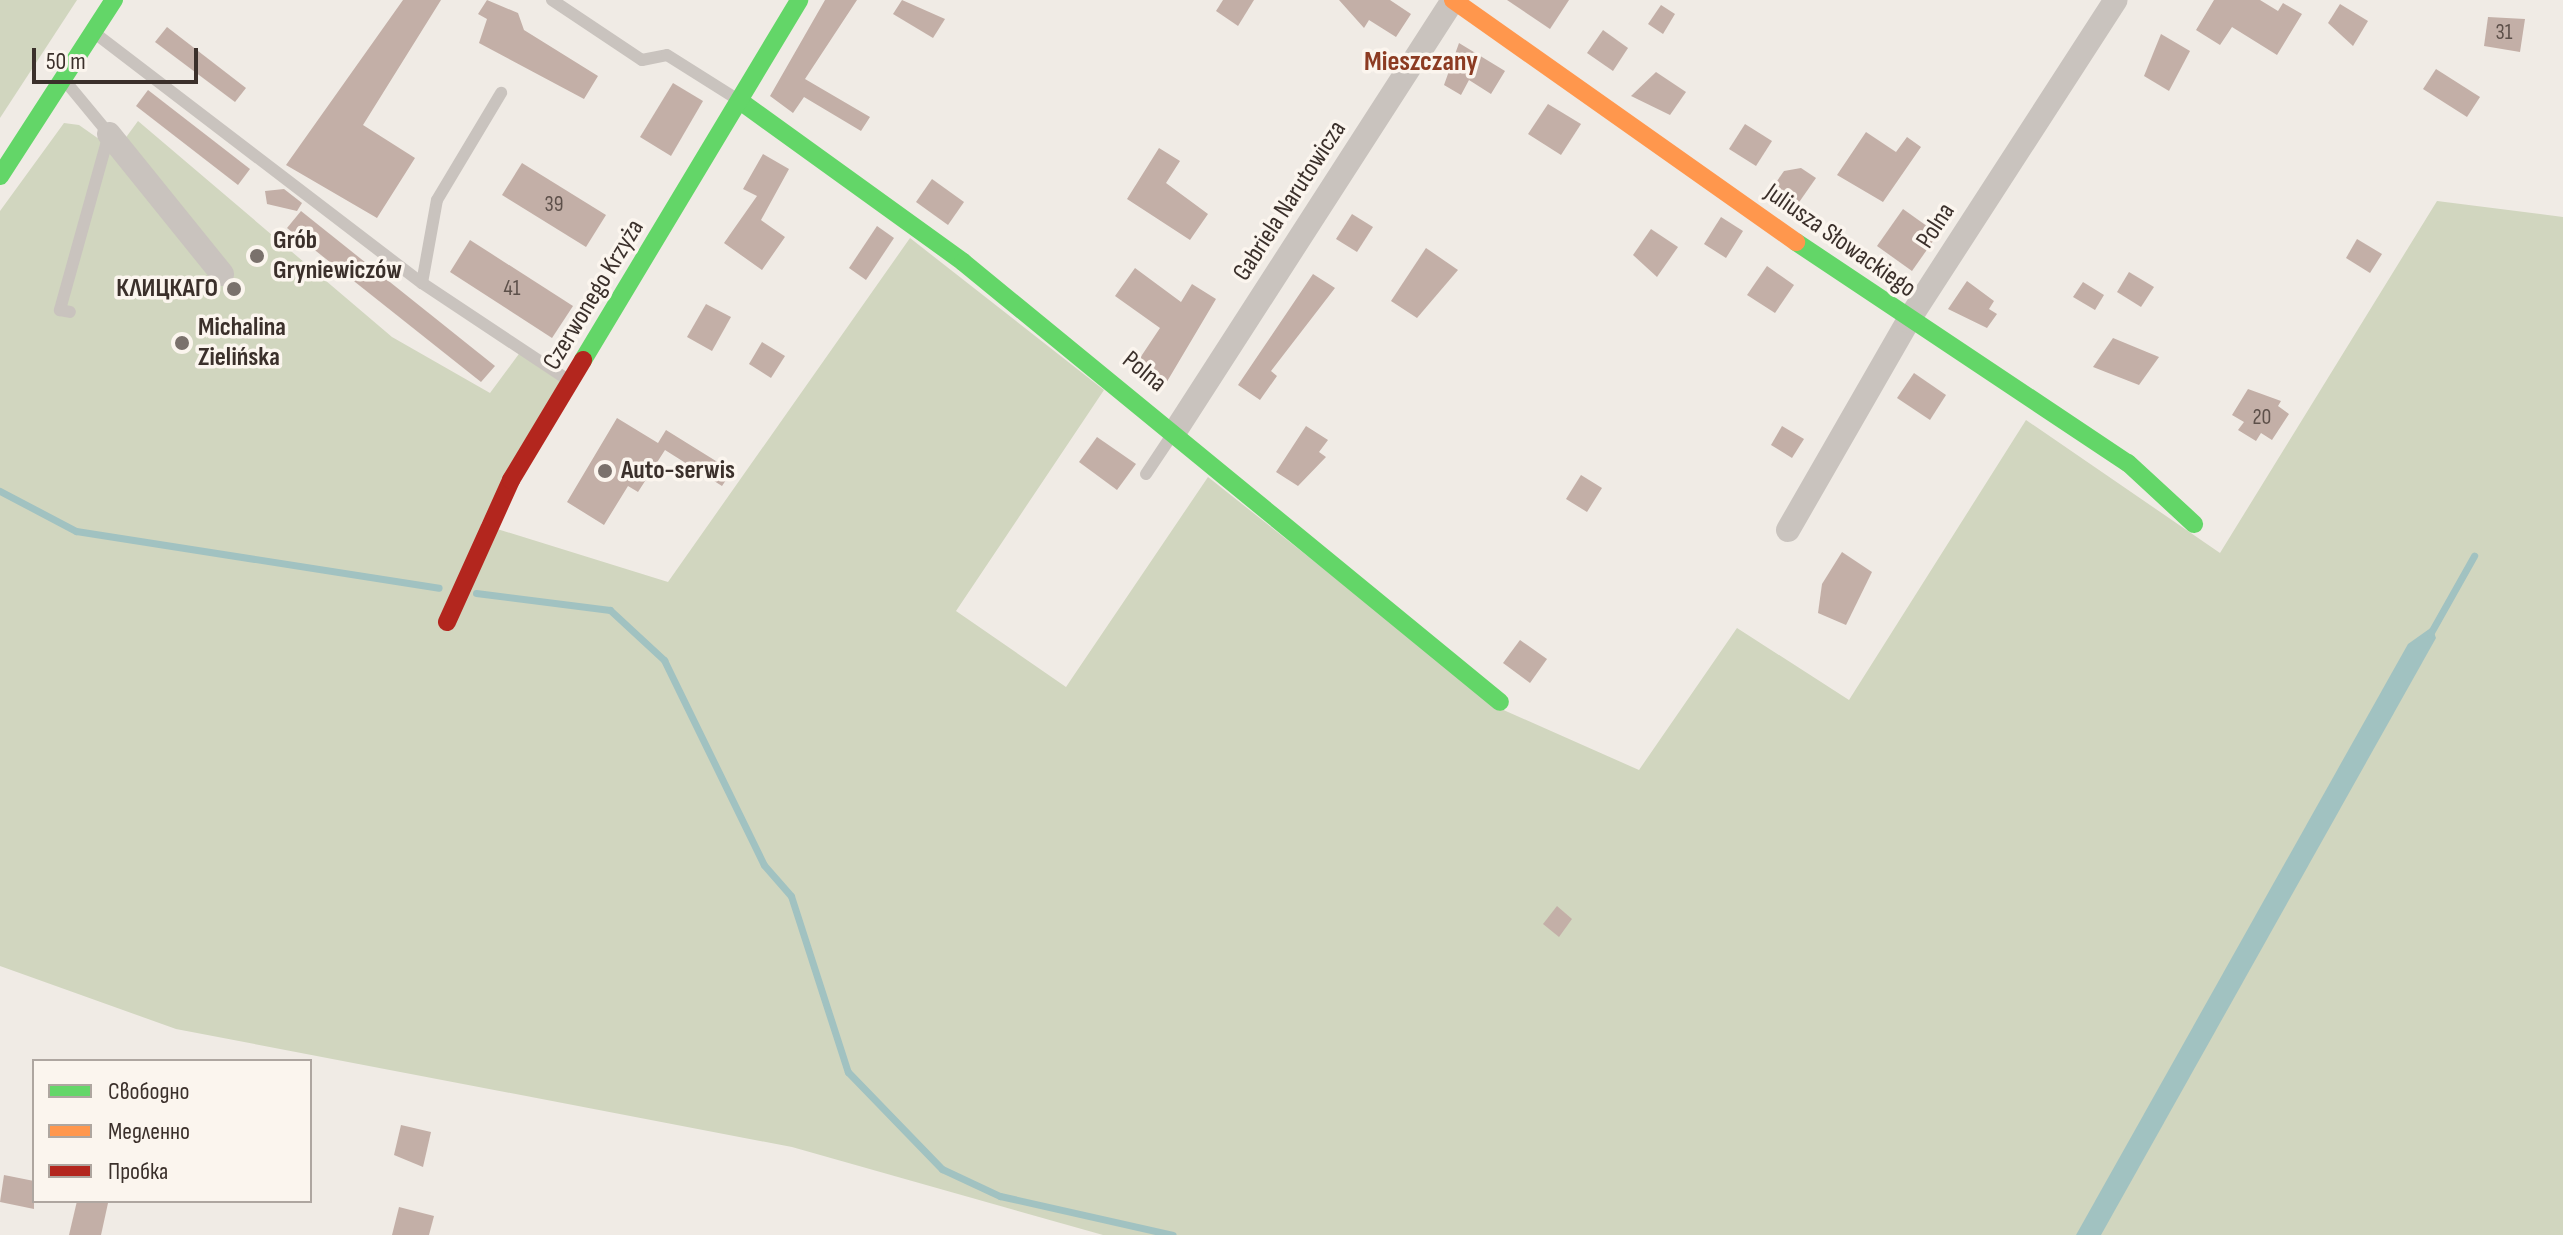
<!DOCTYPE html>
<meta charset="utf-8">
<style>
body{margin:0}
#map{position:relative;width:2563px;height:1235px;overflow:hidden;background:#f0ebe5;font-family:"Sofia Sans Condensed",sans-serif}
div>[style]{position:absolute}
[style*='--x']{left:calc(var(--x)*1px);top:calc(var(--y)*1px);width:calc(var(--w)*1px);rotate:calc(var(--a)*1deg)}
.green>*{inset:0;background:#d1d6bf}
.water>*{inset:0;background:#a1c2c1}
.stream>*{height:7px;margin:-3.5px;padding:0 3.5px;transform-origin:3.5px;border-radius:3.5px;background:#a1c2c1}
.building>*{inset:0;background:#c3afa7}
.lane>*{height:12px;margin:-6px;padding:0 6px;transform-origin:6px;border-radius:6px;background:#c9c3be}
.street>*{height:24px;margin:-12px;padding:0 12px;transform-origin:12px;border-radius:12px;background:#c9c3be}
.fast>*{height:18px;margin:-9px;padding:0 9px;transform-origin:9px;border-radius:9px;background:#63d668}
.slow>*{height:18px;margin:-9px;padding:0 9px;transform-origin:9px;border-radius:9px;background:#ff974d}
.jam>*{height:18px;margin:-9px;padding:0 9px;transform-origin:9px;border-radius:9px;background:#b3261e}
.dots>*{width:22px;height:22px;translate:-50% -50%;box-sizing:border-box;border:4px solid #fbf5ee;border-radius:50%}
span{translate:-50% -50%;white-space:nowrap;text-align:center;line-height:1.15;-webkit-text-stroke:7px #fbf5ee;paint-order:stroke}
.number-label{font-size:22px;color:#5d504a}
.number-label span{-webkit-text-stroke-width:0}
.street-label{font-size:26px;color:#3b302b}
.poi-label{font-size:26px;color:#3b302b;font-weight:700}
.left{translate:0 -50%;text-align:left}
.right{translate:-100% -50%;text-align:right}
.neighbourhood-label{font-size:28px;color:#8c3b22;font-weight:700}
.legend{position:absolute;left:32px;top:1059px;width:280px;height:144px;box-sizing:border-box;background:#fbf5ee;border:2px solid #aea6a0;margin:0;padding:10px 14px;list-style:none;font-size:24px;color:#3b302b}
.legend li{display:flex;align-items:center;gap:16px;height:40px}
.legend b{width:40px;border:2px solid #aea6a0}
.scale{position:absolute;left:32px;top:48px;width:166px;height:36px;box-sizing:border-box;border:4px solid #3b302b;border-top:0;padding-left:10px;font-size:24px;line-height:28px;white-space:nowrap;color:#3b302b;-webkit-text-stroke:6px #fbf5ee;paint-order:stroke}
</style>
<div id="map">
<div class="green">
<i style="clip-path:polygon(0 0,77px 0,0 118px)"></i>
<i style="clip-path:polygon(138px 121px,392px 337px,490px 393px,524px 347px,565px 377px,481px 524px,668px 582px,910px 238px,1104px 390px,956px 611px,1066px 687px,1208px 477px,1499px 708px,1639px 770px,1737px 628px,1849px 700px,2026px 420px,2220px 553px,2437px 201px,2563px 217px,2563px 1235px,1103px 1235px,792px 1147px,176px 1029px,0 966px,0 211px,64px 123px,79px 125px,116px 151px)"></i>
</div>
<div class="water">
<i style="clip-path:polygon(2432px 627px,2436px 638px,2101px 1235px,2076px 1235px,2408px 644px)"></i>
</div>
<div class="stream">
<i style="--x:0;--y:491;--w:86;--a:27.8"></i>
<i style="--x:76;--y:531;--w:367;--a:8.9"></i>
<i style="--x:476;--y:593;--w:135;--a:7.2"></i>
<i style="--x:610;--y:610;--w:74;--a:42.8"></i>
<i style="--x:664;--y:660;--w:228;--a:64"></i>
<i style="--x:764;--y:865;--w:41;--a:48.9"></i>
<i style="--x:791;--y:896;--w:185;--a:72.1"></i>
<i style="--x:848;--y:1072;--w:135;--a:45.9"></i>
<i style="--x:942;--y:1169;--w:64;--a:25"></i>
<i style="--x:1000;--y:1196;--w:177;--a:12.7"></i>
<i style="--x:2430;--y:634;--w:90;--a:-60.6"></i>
</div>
<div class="building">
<i style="clip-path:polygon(403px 0,441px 0,363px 125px,415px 158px,377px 218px,286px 165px)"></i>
<i style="clip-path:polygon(487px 0,518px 13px,524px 30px,598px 76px,584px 99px,479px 43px,487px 19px,478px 14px)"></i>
<i style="clip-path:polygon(825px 0,857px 0,805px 79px,870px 117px,861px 131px,804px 97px,793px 113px,770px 96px)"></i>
<i style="clip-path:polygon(902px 0,945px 19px,933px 38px,893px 14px)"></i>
<i style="clip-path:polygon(1223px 0,1254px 0,1238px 26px,1216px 11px)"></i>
<i style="clip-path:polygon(1339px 0,1390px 0,1411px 14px,1396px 37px,1369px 20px,1364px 28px)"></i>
<i style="clip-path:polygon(1507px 0,1569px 0,1550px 29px)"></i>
<i style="clip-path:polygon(2214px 0,2260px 0,2278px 11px,2283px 3px,2302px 14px,2277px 55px,2232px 27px,2220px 45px,2196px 30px)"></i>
<i style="clip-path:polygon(2340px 4px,2368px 21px,2353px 46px,2328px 23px)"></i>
<i style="clip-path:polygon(1661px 5px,1675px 14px,1663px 34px,1648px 24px)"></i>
<i style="clip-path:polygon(2488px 17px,2525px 19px,2520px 52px,2484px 46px)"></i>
<i style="clip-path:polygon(167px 27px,246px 88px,235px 102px,155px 42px)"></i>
<i style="clip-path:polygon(1603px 30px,1628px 48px,1613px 71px,1587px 53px)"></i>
<i style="clip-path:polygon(2161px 34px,2190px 51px,2169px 91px,2144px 76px)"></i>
<i style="clip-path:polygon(1459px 43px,1505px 71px,1491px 94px,1469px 80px,1461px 95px,1444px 85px)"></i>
<i style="clip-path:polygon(2436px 69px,2480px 97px,2467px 117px,2423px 89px)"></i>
<i style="clip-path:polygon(1656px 72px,1686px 92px,1670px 115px,1631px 96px)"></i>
<i style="clip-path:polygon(673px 83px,703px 101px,671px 156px,640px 137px)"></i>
<i style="clip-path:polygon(148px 90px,250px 169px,238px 185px,136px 106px)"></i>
<i style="clip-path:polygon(1548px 104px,1581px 124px,1561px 155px,1528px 134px)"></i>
<i style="clip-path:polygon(1745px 124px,1772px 141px,1756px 166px,1729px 149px)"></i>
<i style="clip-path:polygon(1866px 132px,1896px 152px,1907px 137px,1921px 147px,1883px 202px,1837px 175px)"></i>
<i style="clip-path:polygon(1159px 148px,1180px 161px,1166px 183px,1208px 214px,1190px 240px,1127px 199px)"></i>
<i style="clip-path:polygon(763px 154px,789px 169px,761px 220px,785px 237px,762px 270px,724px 243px,757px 196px,743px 189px)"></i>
<i style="clip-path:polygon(522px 163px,606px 215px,586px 247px,502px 195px)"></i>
<i style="clip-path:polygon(1801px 168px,1816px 178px,1795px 208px,1770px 191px,1784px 171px)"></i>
<i style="clip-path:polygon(932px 179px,964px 202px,948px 225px,916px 202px)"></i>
<i style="clip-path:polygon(284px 189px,302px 203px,297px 211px,267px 204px,265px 191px)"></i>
<i style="clip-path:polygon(1903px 209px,1938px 234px,1912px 271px,1877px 246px)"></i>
<i style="clip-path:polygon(301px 211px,495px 366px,481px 382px,287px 228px)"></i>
<i style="clip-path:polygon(1352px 214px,1373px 227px,1357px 252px,1336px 239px)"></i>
<i style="clip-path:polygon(1721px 217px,1743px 231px,1726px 258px,1704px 244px)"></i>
<i style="clip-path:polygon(877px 226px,894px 238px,866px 280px,849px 268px)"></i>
<i style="clip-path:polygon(1651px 229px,1678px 247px,1657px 277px,1633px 255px)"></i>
<i style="clip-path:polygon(2357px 239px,2382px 254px,2370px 273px,2346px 258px)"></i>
<i style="clip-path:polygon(470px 240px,573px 306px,552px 338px,450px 272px)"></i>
<i style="clip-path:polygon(1426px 248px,1458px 270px,1417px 318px,1391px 301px)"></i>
<i style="clip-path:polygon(1767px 266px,1794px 285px,1775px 313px,1747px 295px)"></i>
<i style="clip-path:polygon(1135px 268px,1181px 302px,1192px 284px,1216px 299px,1162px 390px,1132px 370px,1160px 328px,1115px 296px)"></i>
<i style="clip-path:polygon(2129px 272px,2154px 287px,2141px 307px,2117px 292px)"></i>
<i style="clip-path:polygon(1313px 274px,1335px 288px,1271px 371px,1277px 376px,1260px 400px,1238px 385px)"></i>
<i style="clip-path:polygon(1967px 281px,1994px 301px,1989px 309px,1997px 314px,1987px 328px,1948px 309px)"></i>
<i style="clip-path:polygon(2083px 282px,2104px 295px,2095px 310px,2073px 297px)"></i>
<i style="clip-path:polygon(706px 304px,731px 317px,712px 351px,687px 337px)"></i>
<i style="clip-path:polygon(2113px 338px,2159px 357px,2139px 385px,2093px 367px)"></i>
<i style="clip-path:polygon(762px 342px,785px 356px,771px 378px,749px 364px)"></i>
<i style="clip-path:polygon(1914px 373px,1946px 395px,1930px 420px,1897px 398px)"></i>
<i style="clip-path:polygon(2248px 389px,2281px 401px,2278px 406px,2289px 414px,2272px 440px,2261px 433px,2256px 441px,2238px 430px,2244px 422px,2232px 415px)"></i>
<i style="clip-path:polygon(617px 418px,658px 443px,666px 430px,732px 471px,722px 486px,665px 450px,638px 492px,628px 486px,604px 525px,567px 502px)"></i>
<i style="clip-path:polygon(1306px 426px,1328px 440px,1319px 452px,1326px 457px,1298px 486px,1276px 472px)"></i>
<i style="clip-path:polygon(1782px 426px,1804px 439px,1792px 458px,1771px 445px)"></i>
<i style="clip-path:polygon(1097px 437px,1136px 464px,1117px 490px,1079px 462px)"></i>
<i style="clip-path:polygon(1581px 475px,1602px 488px,1587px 512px,1566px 499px)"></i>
<i style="clip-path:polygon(1842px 552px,1872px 572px,1846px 625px,1818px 613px,1822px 584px)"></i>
<i style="clip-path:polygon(1520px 640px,1547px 659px,1530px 683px,1503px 663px)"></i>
<i style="clip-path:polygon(1557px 906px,1572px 919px,1559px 937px,1543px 924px)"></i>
<i style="clip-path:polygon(401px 1125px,431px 1132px,423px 1167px,394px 1155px)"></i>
<i style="clip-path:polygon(4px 1175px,34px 1181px,34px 1209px,0 1202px)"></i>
<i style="clip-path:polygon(77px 1201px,108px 1203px,101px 1235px,69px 1235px)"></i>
<i style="clip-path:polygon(399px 1207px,434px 1216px,429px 1235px,392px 1235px)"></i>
</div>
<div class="lane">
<i style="--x:552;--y:0;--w:108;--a:33.7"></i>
<i style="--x:642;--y:60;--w:25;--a:-11"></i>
<i style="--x:667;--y:55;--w:83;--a:32.2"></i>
<i style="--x:96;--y:34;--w:410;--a:37.4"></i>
<i style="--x:422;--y:283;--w:175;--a:33.6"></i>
<i style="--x:66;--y:82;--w:67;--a:50.4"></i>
<i style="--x:109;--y:134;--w:183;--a:105.6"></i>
<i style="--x:60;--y:310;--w:10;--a:11"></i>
<i style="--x:422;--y:283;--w:84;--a:-79.8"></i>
<i style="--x:437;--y:200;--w:125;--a:-59.1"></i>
<i style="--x:1146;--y:474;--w:47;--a:-56.3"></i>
</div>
<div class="street">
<i style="--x:109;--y:134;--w:180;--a:51.1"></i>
<i style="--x:1174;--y:433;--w:515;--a:-57.2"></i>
<i style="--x:1788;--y:530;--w:241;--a:-60.1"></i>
<i style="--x:1908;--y:321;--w:382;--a:-57.1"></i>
</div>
<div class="fast">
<i style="--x:740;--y:101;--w:275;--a:35.8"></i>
<i style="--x:963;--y:262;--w:694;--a:39.33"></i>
<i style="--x:0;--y:176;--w:210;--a:-57.1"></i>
<i style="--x:1796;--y:242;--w:399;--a:33.7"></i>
<i style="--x:2128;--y:463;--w:90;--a:42.7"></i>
<i style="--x:583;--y:360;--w:420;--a:-59"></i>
</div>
<div class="slow">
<i style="--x:1453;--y:0;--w:420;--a:35.2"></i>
</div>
<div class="jam">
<i style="--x:447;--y:622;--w:156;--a:-65.7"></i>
<i style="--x:511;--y:480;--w:140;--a:-59"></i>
</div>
<div class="dots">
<i style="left:257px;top:256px;background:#7a716c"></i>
<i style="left:234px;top:289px;background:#7a716c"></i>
<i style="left:182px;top:343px;background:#7a716c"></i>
<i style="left:605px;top:471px;background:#7a716c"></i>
</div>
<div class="number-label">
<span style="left:2504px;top:33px">31</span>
<span style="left:554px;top:205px">39</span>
<span style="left:512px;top:289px">41</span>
<span style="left:2262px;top:418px">20</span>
</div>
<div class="street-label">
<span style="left:1290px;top:201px;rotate:-57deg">Gabriela Narutowicza</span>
<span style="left:1936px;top:226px;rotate:-57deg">Polna</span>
<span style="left:1840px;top:241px;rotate:35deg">Juliusza Słowackiego</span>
<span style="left:594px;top:295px;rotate:-59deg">Czerwonego Krzyża</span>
<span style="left:1144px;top:372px;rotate:39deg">Polna</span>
</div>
<div class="poi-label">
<span class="left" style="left:273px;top:256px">Grób<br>Gryniewiczów</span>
<span class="right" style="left:218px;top:289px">КЛИЦКАГО</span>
<span class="left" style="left:198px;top:343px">Michalina<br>Zielińska</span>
<span class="left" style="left:621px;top:471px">Auto-serwis</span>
</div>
<div class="neighbourhood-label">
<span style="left:1421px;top:62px">Mieszczany</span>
</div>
<ul class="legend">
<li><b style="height:10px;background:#63d668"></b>Свободно</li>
<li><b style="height:10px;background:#ff974d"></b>Медленно</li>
<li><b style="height:10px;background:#b3261e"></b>Пробка</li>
</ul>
<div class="scale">50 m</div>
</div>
